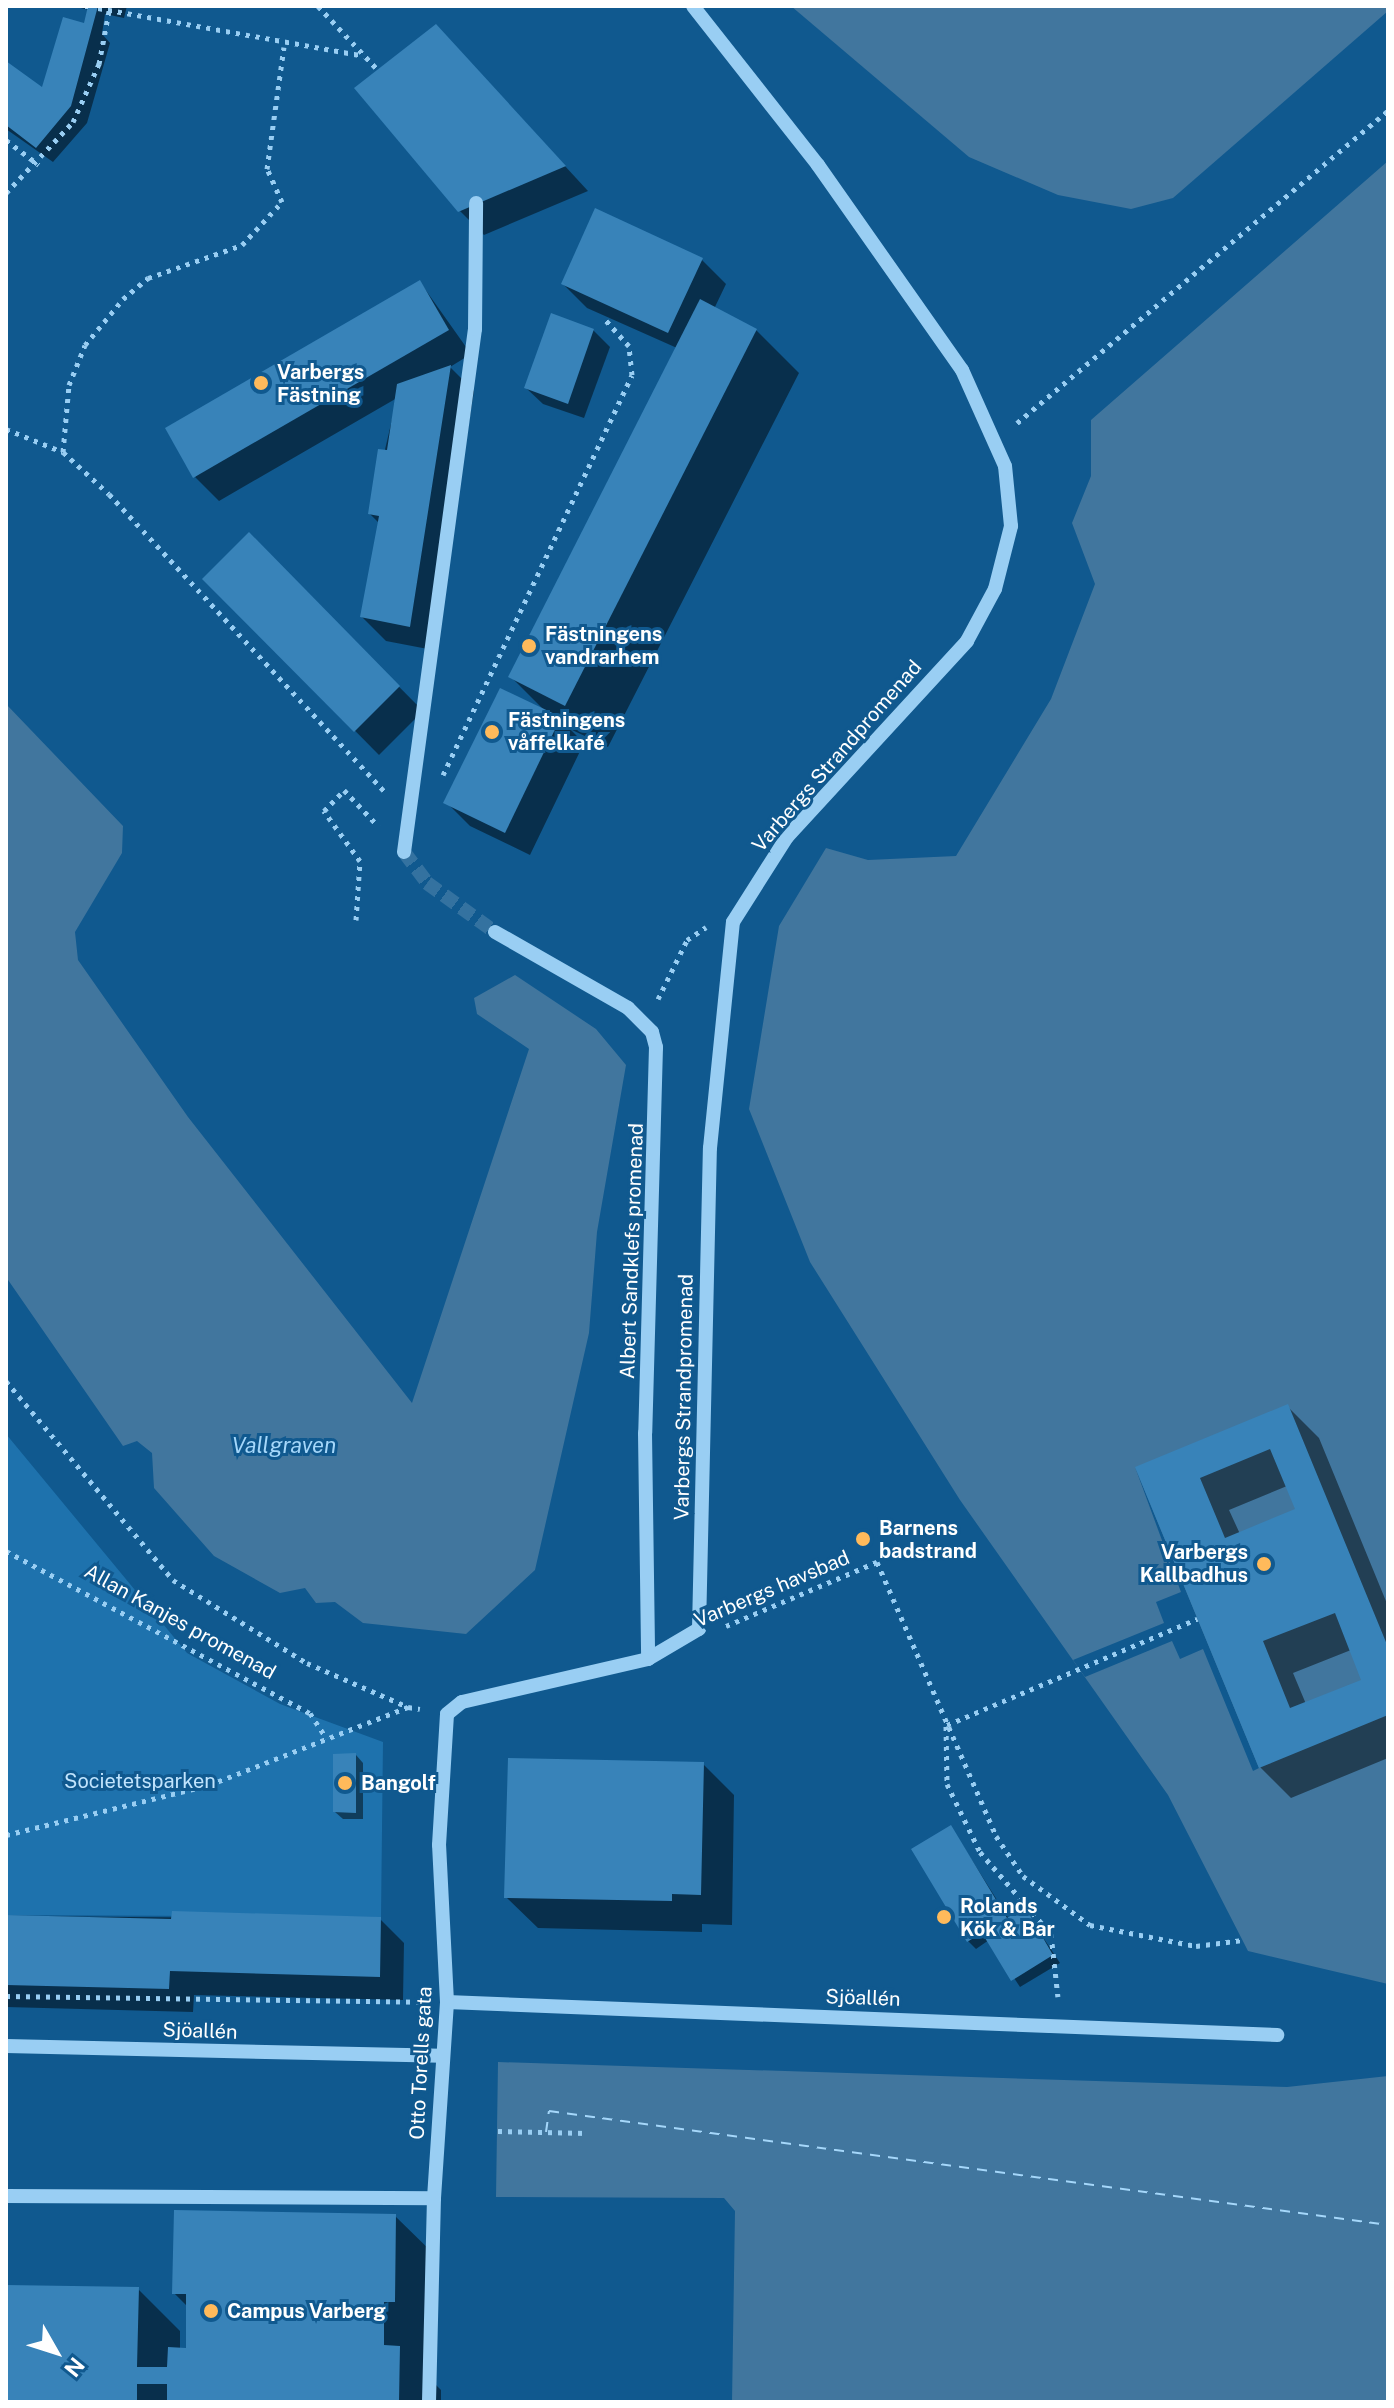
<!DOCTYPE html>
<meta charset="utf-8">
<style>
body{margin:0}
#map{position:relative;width:1394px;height:2408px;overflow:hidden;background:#10598f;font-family:"Public Sans",sans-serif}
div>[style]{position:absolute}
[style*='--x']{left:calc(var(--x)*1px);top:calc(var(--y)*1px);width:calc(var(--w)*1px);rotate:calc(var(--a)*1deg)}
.green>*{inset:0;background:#1e72ad}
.water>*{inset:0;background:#41769e}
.pier>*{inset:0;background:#10598f}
.shadow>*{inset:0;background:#0007}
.ferry>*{height:2px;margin-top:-1px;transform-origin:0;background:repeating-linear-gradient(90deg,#a5d7fa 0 10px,transparent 0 18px)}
.building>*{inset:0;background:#3883b9}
.minor-tunnel>*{height:14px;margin-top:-7px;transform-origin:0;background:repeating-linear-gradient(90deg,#3472a0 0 14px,transparent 0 21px)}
.path>*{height:5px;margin-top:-2.5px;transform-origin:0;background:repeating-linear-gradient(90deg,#99cef3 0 4px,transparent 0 10px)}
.minor>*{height:14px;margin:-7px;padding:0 7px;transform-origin:7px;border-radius:7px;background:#99cef3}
.dots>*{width:22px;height:22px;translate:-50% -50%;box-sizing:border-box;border:4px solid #10598f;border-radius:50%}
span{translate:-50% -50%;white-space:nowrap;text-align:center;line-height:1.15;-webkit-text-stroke:6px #10598f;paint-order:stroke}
.poi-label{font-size:20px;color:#fff;font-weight:700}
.left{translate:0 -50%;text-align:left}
.right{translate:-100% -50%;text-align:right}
.street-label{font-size:20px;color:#fff}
.park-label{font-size:20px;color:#c1e4fd}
.water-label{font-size:22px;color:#a5d7fa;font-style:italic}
.frame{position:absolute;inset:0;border:8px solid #fff;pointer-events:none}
.north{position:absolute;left:16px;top:2312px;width:80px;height:80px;-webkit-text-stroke:6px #10598f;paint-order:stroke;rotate:129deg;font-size:22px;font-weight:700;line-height:32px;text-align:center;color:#fff}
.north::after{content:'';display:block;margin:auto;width:28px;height:36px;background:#fff;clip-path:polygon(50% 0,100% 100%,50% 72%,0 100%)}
</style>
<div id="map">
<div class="green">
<i style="clip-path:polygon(6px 1434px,187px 1653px,280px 1704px,383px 1742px,381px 1917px,6px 1915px)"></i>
</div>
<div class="water">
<i style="clip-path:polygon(791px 6px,1388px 6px,1388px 11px,1173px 198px,1131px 209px,1058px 195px,969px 157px)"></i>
<i style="clip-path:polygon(1388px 161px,1388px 1984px,1248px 1951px,1168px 1795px,960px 1500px,810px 1262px,749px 1109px,779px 926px,826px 848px,868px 860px,956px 856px,1051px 699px,1095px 584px,1072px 523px,1091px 476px,1091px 420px)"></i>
<i style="clip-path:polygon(6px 704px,123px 826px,122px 853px,75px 932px,78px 960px,188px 1117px,412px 1403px,529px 1049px,477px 1014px,474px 998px,515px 975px,596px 1029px,626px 1065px,597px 1232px,589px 1333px,535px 1570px,466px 1634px,363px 1623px,335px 1602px,316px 1603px,305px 1588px,280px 1593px,214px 1556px,154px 1488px,152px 1453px,137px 1441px,123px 1446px,6px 1277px)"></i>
<i style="clip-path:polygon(498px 2062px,1287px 2087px,1388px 2076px,1388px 2402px,732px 2402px,735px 2211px,724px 2198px,496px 2197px)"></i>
</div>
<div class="pier">
<i style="clip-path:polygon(1135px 1467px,1259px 1768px,1253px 1771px,1203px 1649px,1180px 1659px,1172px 1641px,1085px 1677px,1073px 1660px,1164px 1623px,1156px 1602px,1181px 1592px)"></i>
</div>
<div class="shadow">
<i style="clip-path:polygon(72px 6px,127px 6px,124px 18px,105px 14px,102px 34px,110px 43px,87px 123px,53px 162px,6px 129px,6px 63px,43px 91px,86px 25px,89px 10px)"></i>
<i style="clip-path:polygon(459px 51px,588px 191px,484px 235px,460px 211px)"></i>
<i style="clip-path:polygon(702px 260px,726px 284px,714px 309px,756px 330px,799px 373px,608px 747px,570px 729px,584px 743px,530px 855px,470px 826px,446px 802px,544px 710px,510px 676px,677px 348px,587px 308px,563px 284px)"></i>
<i style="clip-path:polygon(420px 282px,471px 354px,450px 367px,474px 391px,433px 650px,386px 641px,362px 617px,379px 523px,370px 514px,397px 398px,219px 501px,195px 477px)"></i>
<i style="clip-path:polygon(593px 330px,610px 347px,584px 418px,543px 404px,526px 388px)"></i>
<i style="clip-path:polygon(249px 535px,423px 711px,379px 755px,205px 579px)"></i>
<i style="clip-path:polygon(evenodd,1288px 1407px,1319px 1438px,1388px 1606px,1388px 1758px,1291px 1798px,1260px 1767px,1138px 1468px,1288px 1407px,1287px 1486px,1297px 1510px,1240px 1534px,1229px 1510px,1287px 1486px,1288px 1407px,1351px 1650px,1364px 1681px,1306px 1704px,1293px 1673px,1351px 1650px)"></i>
<i style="clip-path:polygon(356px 1755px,363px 1763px,363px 1819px,343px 1819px,335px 1812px)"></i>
<i style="clip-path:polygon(703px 1764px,734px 1795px,732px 1925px,702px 1924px,702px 1932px,538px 1928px,506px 1897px)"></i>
<i style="clip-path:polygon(951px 1827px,1009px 1919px,1025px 1910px,1060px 1963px,1020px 1987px,989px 1940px,976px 1949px,968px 1941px,914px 1850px)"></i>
<i style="clip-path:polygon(6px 1916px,380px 1919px,404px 1943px,403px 2000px,194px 1995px,193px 2012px,6px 2007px)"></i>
<i style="clip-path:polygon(395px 2216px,438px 2258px,425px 2374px,441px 2390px,441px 2402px,6px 2402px,6px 2287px,138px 2289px,180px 2331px,180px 2350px,188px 2350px,188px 2307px,174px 2293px)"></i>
</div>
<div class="ferry">
<i style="--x:546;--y:2132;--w:21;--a:-82"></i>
<i style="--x:549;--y:2111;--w:847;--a:7.74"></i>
</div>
<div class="building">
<i style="clip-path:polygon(88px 6px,98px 6px,71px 106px,36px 148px,6px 125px,6px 61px,42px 87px,63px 17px,84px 23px)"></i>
<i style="clip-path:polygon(436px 24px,566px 166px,458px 212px,354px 88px)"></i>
<i style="clip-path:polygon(595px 208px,703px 258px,668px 333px,561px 284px)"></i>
<i style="clip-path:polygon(420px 280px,449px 330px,193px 478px,165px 428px)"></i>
<i style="clip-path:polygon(700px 299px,757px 329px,565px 706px,508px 677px)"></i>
<i style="clip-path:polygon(551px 313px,594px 329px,568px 404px,524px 388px)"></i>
<i style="clip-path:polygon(451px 365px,410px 627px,360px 617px,379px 516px,368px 514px,378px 449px,387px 450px,397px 384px)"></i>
<i style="clip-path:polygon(249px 532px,400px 686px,354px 732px,202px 579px)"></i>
<i style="clip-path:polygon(500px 688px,561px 717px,505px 833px,443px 803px)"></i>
<i style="clip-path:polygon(evenodd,1288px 1404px,1388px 1647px,1388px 1715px,1259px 1768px,1135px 1467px,1288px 1404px,1270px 1449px,1295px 1509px,1225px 1538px,1200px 1478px,1270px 1449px,1288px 1404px,1335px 1613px,1361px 1680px,1290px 1708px,1263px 1641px,1335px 1613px)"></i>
<i style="clip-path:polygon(356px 1753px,356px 1813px,333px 1812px,333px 1754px)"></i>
<i style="clip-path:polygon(508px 1758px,704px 1762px,701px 1895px,672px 1894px,672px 1901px,504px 1898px)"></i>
<i style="clip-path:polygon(951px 1825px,1007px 1918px,1025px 1907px,1053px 1955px,1011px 1981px,982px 1933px,967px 1942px,911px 1849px)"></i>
<i style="clip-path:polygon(172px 1911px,381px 1917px,380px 1977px,170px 1971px,169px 1989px,6px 1985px,6px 1915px,171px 1919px)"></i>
<i style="clip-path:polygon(174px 2210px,396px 2214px,395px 2302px,384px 2302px,384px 2345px,400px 2346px,399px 2402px,167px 2402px,167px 2384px,137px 2384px,137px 2402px,6px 2402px,6px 2285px,139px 2287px,137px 2367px,167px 2367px,168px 2347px,186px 2348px,186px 2294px,172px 2294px)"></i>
</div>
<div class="minor-tunnel">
<i style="--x:404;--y:852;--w:39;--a:53"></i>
<i style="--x:427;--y:883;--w:84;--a:35.8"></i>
</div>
<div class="path">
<i style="--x:85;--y:6;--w:3;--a:0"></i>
<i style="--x:318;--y:6;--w:86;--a:46.9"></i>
<i style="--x:98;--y:8;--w:270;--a:10.2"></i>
<i style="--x:6;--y:140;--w:41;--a:37.1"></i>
<i style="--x:6;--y:193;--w:98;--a:-46.7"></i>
<i style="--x:73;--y:122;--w:64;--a:-65.9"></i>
<i style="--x:99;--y:64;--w:59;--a:-79.3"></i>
<i style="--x:1017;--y:423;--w:485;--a:-40.1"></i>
<i style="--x:6;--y:429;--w:61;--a:22"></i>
<i style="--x:63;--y:452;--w:62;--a:42.4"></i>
<i style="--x:109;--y:494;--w:406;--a:47.2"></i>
<i style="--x:63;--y:452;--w:67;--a:-84.9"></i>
<i style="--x:69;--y:385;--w:43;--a:-68.2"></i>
<i style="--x:85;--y:345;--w:60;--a:-50.4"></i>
<i style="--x:123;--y:299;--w:33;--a:-40"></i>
<i style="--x:148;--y:278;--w:100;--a:-19.3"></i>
<i style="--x:242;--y:245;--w:59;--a:-47.1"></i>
<i style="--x:282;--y:202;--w:36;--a:-114"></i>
<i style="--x:267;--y:169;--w:123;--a:-82.1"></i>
<i style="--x:443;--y:775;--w:442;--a:-64.7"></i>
<i style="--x:632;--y:375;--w:29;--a:-96"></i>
<i style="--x:629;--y:346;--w:36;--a:-132"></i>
<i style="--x:356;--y:920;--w:59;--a:-86.1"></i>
<i style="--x:360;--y:861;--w:62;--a:-125.8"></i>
<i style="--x:324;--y:811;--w:29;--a:-46"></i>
<i style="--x:344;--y:790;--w:50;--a:46.6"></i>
<i style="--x:658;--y:999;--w:66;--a:-63.8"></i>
<i style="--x:687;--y:940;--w:23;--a:-34"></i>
<i style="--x:6;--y:1381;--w:260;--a:50"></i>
<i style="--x:173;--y:1580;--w:158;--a:31.8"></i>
<i style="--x:307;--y:1663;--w:110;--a:23.5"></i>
<i style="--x:6;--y:1551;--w:344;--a:28.1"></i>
<i style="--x:310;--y:1713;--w:30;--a:57"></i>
<i style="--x:726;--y:1626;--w:164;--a:-23"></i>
<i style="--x:877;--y:1562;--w:299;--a:66.5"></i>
<i style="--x:996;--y:1836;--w:48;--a:56"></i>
<i style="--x:1023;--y:1876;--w:83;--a:36.2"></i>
<i style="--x:1090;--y:1925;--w:108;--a:11.2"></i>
<i style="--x:1196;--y:1946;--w:47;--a:-7.3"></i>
<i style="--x:947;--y:1725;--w:272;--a:-23"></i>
<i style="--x:946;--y:1726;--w:58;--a:89"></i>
<i style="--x:947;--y:1784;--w:76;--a:64.1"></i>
<i style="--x:980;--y:1852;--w:108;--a:49.1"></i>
<i style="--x:1051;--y:1934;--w:63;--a:83.7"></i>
<i style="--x:6;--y:1835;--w:209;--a:-13.8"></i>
<i style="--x:209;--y:1785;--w:214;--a:-21.4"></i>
<i style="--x:408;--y:1707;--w:12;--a:9"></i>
<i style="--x:6;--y:1996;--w:415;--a:0.8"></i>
<i style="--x:498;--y:2131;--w:89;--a:1.3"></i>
</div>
<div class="minor">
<i style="--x:404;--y:852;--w:528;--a:-82.27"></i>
<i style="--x:475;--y:329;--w:126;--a:-89.5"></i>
<i style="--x:495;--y:932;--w:153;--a:29.7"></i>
<i style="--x:628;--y:1008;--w:34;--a:45"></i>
<i style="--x:652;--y:1032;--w:16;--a:75"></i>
<i style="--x:656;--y:1047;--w:386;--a:91.6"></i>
<i style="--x:645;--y:1433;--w:226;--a:89.2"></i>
<i style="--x:447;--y:2002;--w:831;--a:2.28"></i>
<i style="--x:6;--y:2046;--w:435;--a:1.3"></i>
<i style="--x:6;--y:2196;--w:428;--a:0.3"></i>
<i style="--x:434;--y:2198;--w:196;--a:-86.2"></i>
<i style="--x:447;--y:2002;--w:157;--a:-92.9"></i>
<i style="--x:439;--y:1845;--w:131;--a:-86.5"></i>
<i style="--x:447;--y:1714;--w:19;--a:-39"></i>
<i style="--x:462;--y:1702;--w:191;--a:-13"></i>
<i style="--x:648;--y:1659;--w:59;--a:-30.5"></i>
<i style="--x:699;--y:1629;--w:481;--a:-88.7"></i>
<i style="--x:710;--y:1148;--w:227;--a:-84.2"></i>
<i style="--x:733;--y:922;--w:101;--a:-57.6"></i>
<i style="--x:787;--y:837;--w:266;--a:-47.4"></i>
<i style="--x:967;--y:641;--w:59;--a:-61.7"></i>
<i style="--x:995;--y:589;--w:65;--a:-75.7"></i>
<i style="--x:1011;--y:526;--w:60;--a:-95.7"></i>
<i style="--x:1005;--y:466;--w:105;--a:-114.1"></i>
<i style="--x:962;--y:370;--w:251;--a:-125.1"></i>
<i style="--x:818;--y:165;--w:202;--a:-128.2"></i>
<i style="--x:429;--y:2402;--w:204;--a:-88.6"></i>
</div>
<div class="dots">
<i style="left:261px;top:383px;background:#ffba5b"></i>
<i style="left:529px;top:646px;background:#ffba5b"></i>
<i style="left:492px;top:732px;background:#ffba5b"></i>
<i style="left:863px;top:1539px;background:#ffba5b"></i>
<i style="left:1264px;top:1564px;background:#ffba5b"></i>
<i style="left:345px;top:1783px;background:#ffba5b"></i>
<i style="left:944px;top:1917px;background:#ffba5b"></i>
<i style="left:211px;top:2311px;background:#ffba5b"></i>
</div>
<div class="poi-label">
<span class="left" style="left:277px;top:384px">Varbergs<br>Fästning</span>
<span class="left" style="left:545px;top:646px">Fästningens<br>vandrarhem</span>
<span class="left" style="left:508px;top:732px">Fästningens<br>våffelkafé</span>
<span class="left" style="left:879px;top:1540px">Barnens<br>badstrand</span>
<span class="right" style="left:1248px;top:1564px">Varbergs<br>Kallbadhus</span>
<span class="left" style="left:361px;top:1783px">Bangolf</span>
<span class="left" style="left:960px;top:1918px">Rolands<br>Kök &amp; Bar</span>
<span class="left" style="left:227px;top:2311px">Campus Varberg</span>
</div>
<div class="street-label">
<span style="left:837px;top:756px;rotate:-49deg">Varbergs Strandpromenad</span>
<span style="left:632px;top:1251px;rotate:-88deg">Albert Sandklefs promenad</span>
<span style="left:684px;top:1397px;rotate:-89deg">Varbergs Strandpromenad</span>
<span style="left:772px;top:1589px;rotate:-23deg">Varbergs havsbad</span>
<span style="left:180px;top:1622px;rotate:29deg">Allan Kanjes promenad</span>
<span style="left:863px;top:1998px;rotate:2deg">Sjöallén</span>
<span style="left:200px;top:2031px;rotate:2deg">Sjöallén</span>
<span style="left:421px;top:2063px;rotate:-87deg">Otto Torells gata</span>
</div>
<div class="park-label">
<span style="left:140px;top:1781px">Societetsparken</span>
</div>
<div class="water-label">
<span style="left:284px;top:1446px">Vallgraven</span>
</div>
<div class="frame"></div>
<div class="north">N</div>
</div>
